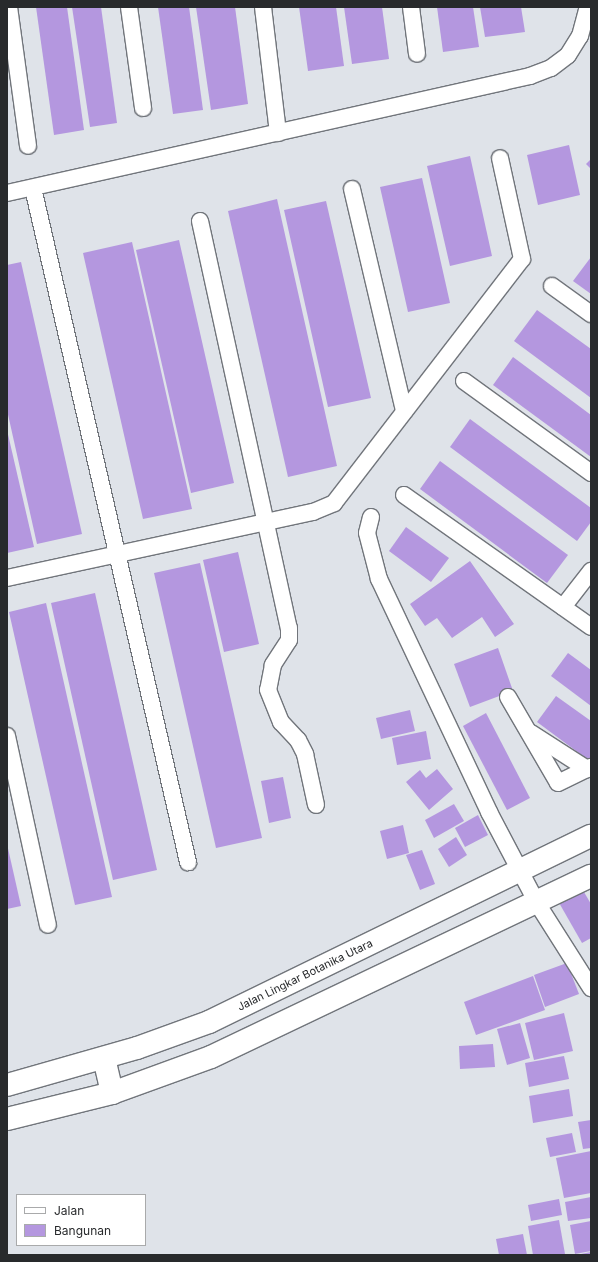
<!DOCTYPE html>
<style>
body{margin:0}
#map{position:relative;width:598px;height:1262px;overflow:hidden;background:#dfe3e9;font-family:Inter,sans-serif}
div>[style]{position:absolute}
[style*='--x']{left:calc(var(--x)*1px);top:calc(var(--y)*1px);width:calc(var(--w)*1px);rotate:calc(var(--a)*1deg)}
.building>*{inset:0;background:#b497df}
.roads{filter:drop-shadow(1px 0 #71757b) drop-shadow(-1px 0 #71757b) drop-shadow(0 1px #71757b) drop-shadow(0 -1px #71757b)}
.street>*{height:16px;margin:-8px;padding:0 8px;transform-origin:8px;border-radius:8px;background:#fff}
.secondary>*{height:22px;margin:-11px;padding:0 11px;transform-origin:11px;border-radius:11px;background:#fff}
span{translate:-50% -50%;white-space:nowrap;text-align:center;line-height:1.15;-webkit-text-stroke:4px #fff;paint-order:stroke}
.street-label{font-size:11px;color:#282a2c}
.frame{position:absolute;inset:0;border:8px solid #282a2c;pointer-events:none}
.legend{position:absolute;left:16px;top:1194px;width:130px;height:52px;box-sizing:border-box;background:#fff;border:1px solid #a9aaab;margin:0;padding:5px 7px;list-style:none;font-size:12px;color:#282a2c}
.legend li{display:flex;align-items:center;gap:8px;height:20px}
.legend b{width:20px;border:1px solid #a9aaab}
</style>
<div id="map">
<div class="building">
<i style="clip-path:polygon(36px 7px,67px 7px,84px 130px,54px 135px)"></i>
<i style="clip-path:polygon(72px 7px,101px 7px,117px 123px,90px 127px)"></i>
<i style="clip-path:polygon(158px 7px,189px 7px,203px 110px,173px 114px)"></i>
<i style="clip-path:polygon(196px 7px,235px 7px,248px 104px,211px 110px)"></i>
<i style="clip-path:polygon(299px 7px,336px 7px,344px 66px,308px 71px)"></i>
<i style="clip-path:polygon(344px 7px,382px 7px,389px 59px,352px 64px)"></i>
<i style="clip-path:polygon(437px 7px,473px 7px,479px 47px,443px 52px)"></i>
<i style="clip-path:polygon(521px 7px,525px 32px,485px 37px,480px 7px)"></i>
<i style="clip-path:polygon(569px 145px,580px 195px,538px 205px,527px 155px)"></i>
<i style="clip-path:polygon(470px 156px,492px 256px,450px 266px,427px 166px)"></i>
<i style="clip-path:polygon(591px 159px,591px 169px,586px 164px)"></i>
<i style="clip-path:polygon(422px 178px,450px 303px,408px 312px,380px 187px)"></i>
<i style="clip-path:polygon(277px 199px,337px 466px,288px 477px,228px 211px)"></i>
<i style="clip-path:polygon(326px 201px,371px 398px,328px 407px,284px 210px)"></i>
<i style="clip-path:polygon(179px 240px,234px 483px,191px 493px,136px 250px)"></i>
<i style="clip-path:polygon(132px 242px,192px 509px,143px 519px,83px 253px)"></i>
<i style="clip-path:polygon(591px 257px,591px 294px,573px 281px)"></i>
<i style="clip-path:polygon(21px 262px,82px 534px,37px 544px,7px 410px,7px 265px)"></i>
<i style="clip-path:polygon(537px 310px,591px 349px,591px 398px,514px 341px)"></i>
<i style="clip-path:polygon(513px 357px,591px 415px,591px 457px,493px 385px)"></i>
<i style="clip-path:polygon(470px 419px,591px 508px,591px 522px,577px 541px,450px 447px)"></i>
<i style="clip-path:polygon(7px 430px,34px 547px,7px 553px)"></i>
<i style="clip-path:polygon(440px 461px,568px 555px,547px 583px,420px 489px)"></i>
<i style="clip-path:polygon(406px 527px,449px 558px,431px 582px,389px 551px)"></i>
<i style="clip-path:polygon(238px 552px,259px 644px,224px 652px,203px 560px)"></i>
<i style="clip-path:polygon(470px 561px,514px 624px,495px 637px,482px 617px,452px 638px,437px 618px,425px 626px,410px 604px)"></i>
<i style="clip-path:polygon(200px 563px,262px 838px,216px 848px,154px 573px)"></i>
<i style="clip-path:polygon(95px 593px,157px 870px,113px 880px,51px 603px)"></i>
<i style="clip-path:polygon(46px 603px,112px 897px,75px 905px,9px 612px)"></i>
<i style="clip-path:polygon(498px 648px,513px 691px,470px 707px,454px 664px)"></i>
<i style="clip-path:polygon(568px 653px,591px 670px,591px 706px,551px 676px)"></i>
<i style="clip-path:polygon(556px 696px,591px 721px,591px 762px,537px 722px)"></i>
<i style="clip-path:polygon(410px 710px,415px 731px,381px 739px,376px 718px)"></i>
<i style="clip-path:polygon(486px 713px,530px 798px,507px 810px,463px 726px)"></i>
<i style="clip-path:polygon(426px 731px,431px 759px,397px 765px,392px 738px)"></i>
<i style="clip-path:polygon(437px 769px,453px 789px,429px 810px,406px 782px,420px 770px,426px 778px)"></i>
<i style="clip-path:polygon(283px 777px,291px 818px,269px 823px,261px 781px)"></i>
<i style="clip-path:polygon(454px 804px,464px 821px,434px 838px,425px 820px)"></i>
<i style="clip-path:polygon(478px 815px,488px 835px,465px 847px,455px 828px)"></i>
<i style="clip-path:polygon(403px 825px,409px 853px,387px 859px,380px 831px)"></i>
<i style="clip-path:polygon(456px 837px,467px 855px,449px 867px,438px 849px)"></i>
<i style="clip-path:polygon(7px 844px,21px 906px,7px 909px)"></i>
<i style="clip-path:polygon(422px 850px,435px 884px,420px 890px,406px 855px)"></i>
<i style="clip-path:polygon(581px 887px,591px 904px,591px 938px,582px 943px,558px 901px)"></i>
<i style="clip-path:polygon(567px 963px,579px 994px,545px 1007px,534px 975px)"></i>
<i style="clip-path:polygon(533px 976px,545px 1010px,476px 1035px,464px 1002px)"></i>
<i style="clip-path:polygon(564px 1013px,573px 1051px,534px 1060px,525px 1023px)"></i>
<i style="clip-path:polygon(520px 1023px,530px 1058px,507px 1065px,497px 1029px)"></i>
<i style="clip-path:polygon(493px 1044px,495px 1067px,460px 1069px,459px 1046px)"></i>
<i style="clip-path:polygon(564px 1056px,569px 1079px,529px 1087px,525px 1063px)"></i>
<i style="clip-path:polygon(569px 1089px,573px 1116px,533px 1123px,529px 1096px)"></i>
<i style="clip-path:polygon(591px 1120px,591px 1148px,583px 1149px,578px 1122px)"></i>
<i style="clip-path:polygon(572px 1133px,576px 1152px,550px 1157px,546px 1138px)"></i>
<i style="clip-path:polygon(591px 1151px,591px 1193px,564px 1198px,556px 1158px)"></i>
<i style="clip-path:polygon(591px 1197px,591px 1218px,568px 1221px,565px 1202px)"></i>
<i style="clip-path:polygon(559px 1199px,562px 1215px,531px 1221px,528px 1205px)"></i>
<i style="clip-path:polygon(559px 1220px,565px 1254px,533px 1255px,528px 1226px)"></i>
<i style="clip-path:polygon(591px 1221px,591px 1251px,575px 1254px,570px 1225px)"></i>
<i style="clip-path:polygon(523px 1234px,527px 1255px,499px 1255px,496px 1239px)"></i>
<i style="clip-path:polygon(591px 1252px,591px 1255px,581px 1255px,581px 1254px)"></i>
</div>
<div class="roads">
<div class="street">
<i style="--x:9;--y:7;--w:140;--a:82.2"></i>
<i style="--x:129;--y:7;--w:102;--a:82.1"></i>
<i style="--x:263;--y:7;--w:127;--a:83.2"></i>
<i style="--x:411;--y:7;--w:47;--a:82.7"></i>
<i style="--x:33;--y:188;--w:692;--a:77.05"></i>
<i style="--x:352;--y:189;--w:228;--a:76.8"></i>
<i style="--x:7;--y:193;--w:536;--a:-12.61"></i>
<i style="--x:530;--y:76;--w:22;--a:-21"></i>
<i style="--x:551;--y:68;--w:21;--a:-37"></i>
<i style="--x:568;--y:55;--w:22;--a:-58"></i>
<i style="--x:580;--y:36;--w:30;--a:-75"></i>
<i style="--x:200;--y:221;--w:417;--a:77.7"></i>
<i style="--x:289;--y:628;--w:12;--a:90"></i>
<i style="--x:289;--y:640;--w:30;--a:123"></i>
<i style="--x:273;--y:665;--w:25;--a:101"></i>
<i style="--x:268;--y:690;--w:35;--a:68"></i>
<i style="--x:281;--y:722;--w:25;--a:47"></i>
<i style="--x:298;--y:740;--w:16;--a:63"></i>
<i style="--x:305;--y:754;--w:52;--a:77.8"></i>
<i style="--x:552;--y:286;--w:48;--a:35.7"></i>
<i style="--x:464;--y:381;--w:157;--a:35.9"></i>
<i style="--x:404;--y:495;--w:229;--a:35.2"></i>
<i style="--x:371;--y:517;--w:16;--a:104"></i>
<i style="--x:367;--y:533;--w:48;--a:75.4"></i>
<i style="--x:379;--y:579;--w:258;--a:64.7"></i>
<i style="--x:489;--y:812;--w:103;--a:62.2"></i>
<i style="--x:537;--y:903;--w:101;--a:57.6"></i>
<i style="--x:7;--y:578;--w:313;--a:-12.2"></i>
<i style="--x:313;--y:512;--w:23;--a:-23"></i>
<i style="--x:334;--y:503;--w:308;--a:-52.4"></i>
<i style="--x:522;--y:259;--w:103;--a:-102.3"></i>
<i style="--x:563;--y:607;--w:46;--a:-52.1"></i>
<i style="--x:508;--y:697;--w:99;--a:59.8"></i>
<i style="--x:558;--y:783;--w:37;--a:-26"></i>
<i style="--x:531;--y:733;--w:67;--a:32.7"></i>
<i style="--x:7;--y:736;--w:193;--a:77.8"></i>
</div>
<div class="secondary">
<i style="--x:104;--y:1058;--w:36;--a:77"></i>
<i style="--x:7;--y:1085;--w:135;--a:-15.9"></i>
<i style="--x:137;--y:1048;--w:77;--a:-19.9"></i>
<i style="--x:209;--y:1022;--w:425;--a:-26"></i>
<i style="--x:7;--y:1119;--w:108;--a:-13.9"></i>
<i style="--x:112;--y:1093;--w:105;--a:-20"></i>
<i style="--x:211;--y:1057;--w:421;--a:-25.5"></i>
</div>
</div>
<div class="street-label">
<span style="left:305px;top:975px;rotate:-26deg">Jalan Lingkar Botanika Utara</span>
</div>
<div class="frame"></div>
<ul class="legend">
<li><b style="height:5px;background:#fff"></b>Jalan</li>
<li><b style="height:11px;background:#b497df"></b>Bangunan</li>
</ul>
</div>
